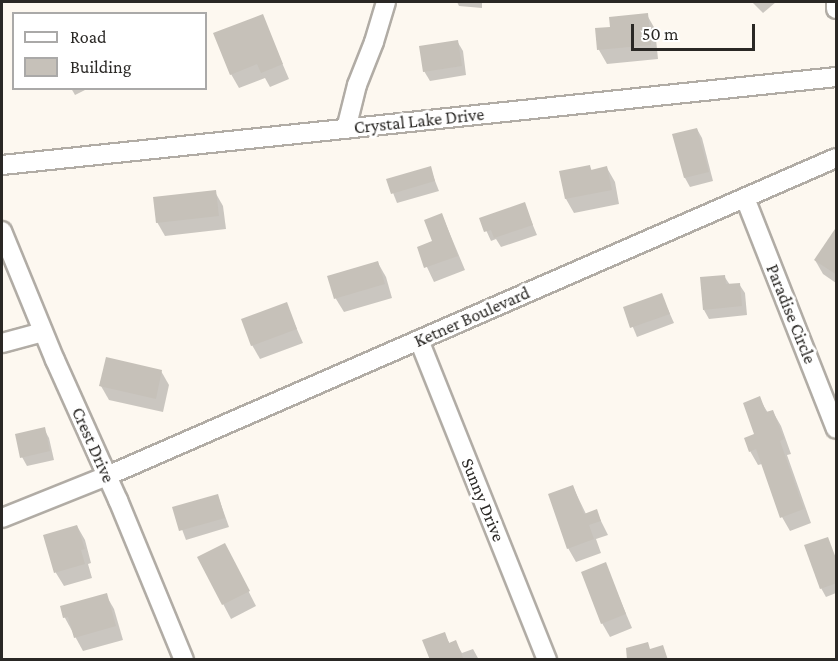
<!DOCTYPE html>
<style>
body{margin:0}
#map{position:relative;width:838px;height:661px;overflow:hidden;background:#fdf8f0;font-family:"Crimson Pro",serif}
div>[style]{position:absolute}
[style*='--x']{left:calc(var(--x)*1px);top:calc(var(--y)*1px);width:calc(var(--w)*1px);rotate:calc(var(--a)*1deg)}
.shadow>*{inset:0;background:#0003}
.building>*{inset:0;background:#c6c1b9}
.roads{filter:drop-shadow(2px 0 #b1aca5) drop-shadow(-2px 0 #b1aca5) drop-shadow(0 2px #b1aca5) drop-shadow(0 -2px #b1aca5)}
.minor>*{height:18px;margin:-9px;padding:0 9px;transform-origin:9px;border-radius:9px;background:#fff}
span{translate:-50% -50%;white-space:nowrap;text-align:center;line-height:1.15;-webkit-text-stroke:6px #fff;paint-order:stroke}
.street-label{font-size:18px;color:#2a2825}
.frame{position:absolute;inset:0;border:3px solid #2a2825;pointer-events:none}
.legend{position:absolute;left:12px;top:12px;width:195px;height:78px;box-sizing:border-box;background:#fff;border:2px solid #aaa9a8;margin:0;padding:8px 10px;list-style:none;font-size:18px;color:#2a2825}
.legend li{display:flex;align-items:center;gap:12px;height:30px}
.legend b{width:30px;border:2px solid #aaa9a8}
.scale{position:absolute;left:631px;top:24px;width:124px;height:27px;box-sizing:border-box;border:3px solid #2a2825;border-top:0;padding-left:8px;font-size:18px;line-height:21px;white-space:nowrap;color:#2a2825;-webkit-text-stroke:4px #fff;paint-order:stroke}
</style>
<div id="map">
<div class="shadow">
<i style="clip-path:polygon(457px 2px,482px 2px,482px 8px,459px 6px)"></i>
<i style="clip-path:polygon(752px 2px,776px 2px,763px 13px)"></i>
<i style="clip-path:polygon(647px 15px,655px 29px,658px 59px,607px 64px,599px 50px,597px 30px,611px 28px)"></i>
<i style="clip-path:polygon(262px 16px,289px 79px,270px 87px,265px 78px,239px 88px,231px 74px)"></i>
<i style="clip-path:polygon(457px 41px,463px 51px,466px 75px,430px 81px,424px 71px)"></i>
<i style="clip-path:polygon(71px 88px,89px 88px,75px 95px)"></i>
<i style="clip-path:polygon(697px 129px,702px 138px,713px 181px,690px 187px,685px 178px,674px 135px)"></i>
<i style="clip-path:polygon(590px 167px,592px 171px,607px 168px,615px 182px,619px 204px,574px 213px,566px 199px,561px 173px)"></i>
<i style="clip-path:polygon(430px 168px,439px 191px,397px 203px,388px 180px)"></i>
<i style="clip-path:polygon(215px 192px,223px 206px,226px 229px,165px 236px,157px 222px)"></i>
<i style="clip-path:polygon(524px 204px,537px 235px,501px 247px,496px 239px,491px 241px,481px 219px)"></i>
<i style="clip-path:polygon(442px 215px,465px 270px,434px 282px,418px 248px,434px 242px)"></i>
<i style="clip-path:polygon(836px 229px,836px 283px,823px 274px,815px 260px)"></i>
<i style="clip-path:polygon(378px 263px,386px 277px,392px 298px,344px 312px,336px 299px,329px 277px)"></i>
<i style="clip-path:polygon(724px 276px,730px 285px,739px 284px,745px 293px,747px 315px,709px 319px,704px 310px)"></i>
<i style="clip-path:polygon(661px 294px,674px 323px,637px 337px,625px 308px)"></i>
<i style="clip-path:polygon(286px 304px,303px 343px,260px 359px,252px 345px)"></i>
<i style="clip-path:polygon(161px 371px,169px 385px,163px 412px,109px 400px,101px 386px)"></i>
<i style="clip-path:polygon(759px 398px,768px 413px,773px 412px,781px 426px,791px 454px,787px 455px,811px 523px,790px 531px,782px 517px,762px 464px,758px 465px,750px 451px,756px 435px)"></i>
<i style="clip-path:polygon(44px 429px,49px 438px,54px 460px,27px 466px,22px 457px)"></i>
<i style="clip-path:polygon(573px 487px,586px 514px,596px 511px,608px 535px,596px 539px,601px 553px,576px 562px,568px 548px)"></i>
<i style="clip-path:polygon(218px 496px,229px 527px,186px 540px,174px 508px)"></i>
<i style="clip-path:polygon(77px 526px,85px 540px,91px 563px,88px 564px,92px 578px,64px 586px,56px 573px,45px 536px)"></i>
<i style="clip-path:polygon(827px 539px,836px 559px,836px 593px,826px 597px,821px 588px)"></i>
<i style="clip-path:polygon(199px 558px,232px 559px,256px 606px,231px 619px)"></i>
<i style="clip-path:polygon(605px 564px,632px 628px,610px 637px,602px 623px)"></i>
<i style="clip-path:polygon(106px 595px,114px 609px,123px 640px,83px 651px,65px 618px,62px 607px)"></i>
<i style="clip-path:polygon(444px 634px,450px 644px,455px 642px,462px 653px,473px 649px,479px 660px,431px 660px)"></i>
</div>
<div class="building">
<i style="clip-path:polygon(648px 13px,651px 45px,597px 50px,595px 28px,610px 27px,609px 17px)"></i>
<i style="clip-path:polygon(263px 14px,283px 64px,261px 73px,257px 64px,230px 75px,213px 33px)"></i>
<i style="clip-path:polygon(458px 40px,462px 66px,423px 72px,419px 46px)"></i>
<i style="clip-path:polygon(697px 128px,709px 172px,684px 178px,672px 134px)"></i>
<i style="clip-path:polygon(590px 165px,591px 170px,607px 166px,612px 190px,565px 199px,559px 171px)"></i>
<i style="clip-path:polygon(431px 166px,435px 181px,391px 194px,386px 179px)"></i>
<i style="clip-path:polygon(216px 190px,219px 216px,156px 223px,153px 197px)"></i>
<i style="clip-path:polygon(525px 202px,533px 225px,494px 238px,491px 230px,484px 232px,479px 218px)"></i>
<i style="clip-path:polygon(442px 213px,458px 256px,424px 268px,417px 247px,432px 241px,424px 220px)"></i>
<i style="clip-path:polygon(837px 226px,837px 275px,814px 260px)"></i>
<i style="clip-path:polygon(378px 261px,385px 284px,334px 299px,327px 276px)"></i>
<i style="clip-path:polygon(725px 275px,726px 284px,740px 283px,742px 306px,703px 310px,700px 277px)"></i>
<i style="clip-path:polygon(662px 293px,670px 314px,630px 328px,623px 307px)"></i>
<i style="clip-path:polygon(287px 302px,297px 329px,251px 346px,241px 319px)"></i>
<i style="clip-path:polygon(106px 357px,162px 370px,156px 399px,99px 386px)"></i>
<i style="clip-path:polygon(760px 396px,766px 412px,773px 410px,784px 439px,780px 441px,804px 509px,780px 518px,756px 449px,749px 452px,744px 438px,754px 434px,743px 403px)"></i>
<i style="clip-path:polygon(45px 427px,50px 451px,20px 458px,15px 434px)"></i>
<i style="clip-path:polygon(573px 485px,584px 514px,597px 509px,601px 521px,589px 525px,594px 539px,567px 549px,548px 494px)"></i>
<i style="clip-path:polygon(218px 494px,225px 518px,179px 531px,172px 507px)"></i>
<i style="clip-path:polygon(77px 525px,85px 549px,81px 550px,85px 564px,54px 573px,43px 535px)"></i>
<i style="clip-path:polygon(828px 537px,837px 561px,837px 583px,820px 589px,804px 545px)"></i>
<i style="clip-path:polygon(225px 543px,250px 591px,222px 605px,197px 557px)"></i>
<i style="clip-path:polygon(606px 562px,626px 614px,601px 624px,581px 572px)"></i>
<i style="clip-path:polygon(107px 593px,116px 626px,74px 638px,68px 617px,63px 618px,60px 606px)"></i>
<i style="clip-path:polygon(445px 632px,449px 643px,456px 640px,464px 660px,430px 660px,422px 640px)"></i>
<i style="clip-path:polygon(648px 642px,650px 649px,663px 645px,668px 660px,627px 660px,626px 648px)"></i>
</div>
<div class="roads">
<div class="minor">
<i style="--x:836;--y:2;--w:7;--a:90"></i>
<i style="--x:346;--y:129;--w:45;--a:-76"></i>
<i style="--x:357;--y:85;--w:46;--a:-68.4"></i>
<i style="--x:374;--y:42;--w:42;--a:-73.3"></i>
<i style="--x:2;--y:165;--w:839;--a:-6.02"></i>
<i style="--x:745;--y:198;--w:248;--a:68.5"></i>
<i style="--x:2;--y:231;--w:139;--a:67.7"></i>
<i style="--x:55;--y:360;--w:154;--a:65.8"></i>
<i style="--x:118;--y:500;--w:173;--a:67.6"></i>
<i style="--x:419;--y:340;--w:345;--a:68.2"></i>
<i style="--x:2;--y:343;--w:42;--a:-15"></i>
<i style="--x:2;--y:518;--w:113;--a:-21.8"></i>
<i style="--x:107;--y:476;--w:795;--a:-23.57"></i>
</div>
</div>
<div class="street-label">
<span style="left:419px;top:121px;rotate:-6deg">Crystal Lake Drive</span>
<span style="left:791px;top:314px;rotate:68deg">Paradise Circle</span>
<span style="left:472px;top:317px;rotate:-24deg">Ketner Boulevard</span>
<span style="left:93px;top:445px;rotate:66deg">Crest Drive</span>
<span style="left:483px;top:500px;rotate:68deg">Sunny Drive</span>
</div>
<div class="frame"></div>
<ul class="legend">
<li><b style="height:8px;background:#fff"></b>Road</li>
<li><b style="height:16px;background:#c6c1b9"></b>Building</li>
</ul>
<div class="scale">50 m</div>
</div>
